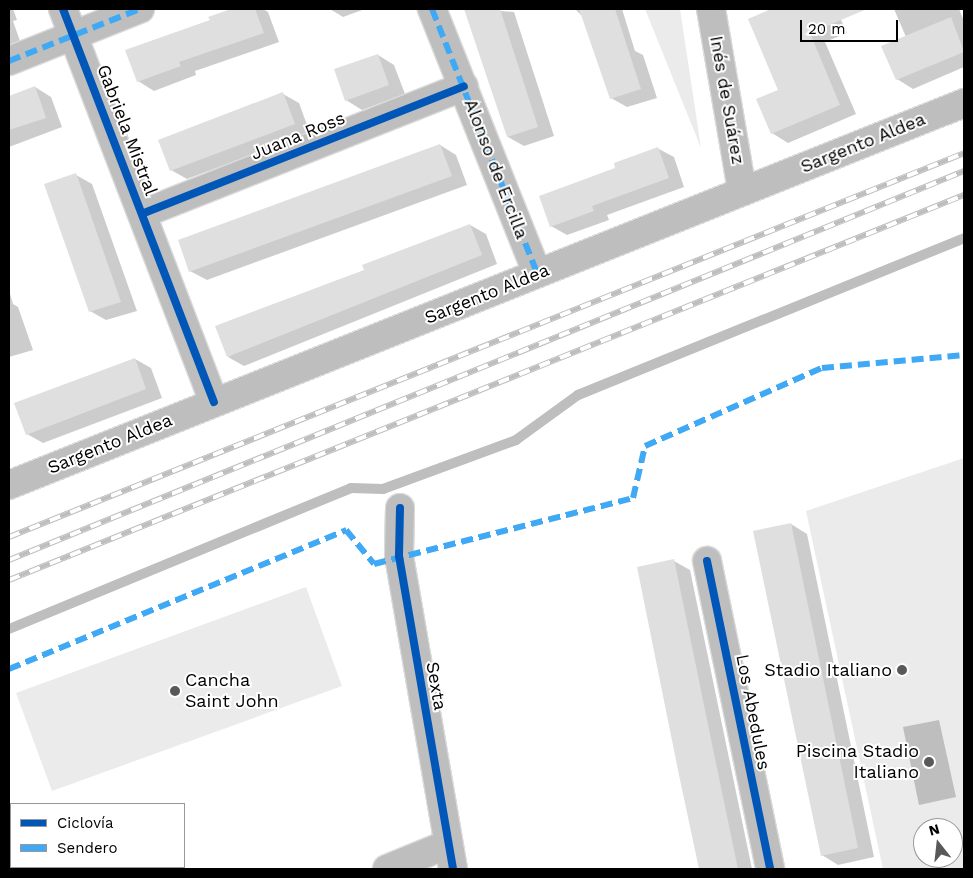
<!DOCTYPE html>
<meta charset="utf-8">
<style>
body{margin:0}
#map{position:relative;width:973px;height:878px;overflow:hidden;background:#fff;font-family:"Work Sans",sans-serif}
div>[style]{position:absolute}
[style*='--x']{left:calc(var(--x)*1px);top:calc(var(--y)*1px);width:calc(var(--w)*1px);rotate:calc(var(--a)*1deg)}
.green>*{inset:0;background:#ebebeb}
.water>*{inset:0;background:#bebebe}
.shadow>*{inset:0;background:#0003}
.stream>*{height:10px;margin:-5px;padding:0 5px;transform-origin:5px;border-radius:5px;background:#bebebe}
.building>*{inset:0;background:#dfdfdf}
.roads{filter:drop-shadow(1px 0 #dbdbdb) drop-shadow(-1px 0 #dbdbdb) drop-shadow(0 1px #dbdbdb) drop-shadow(0 -1px #dbdbdb)}
.minor>*{height:28px;margin:-14px;padding:0 14px;transform-origin:14px;border-radius:14px;background:#bebebe}
.major>*{height:28px;margin:-14px;padding:0 14px;transform-origin:14px;border-radius:14px;background:#bebebe}
.rail>*{height:5.5px;margin-top:-2.75px;transform-origin:0;background:repeating-linear-gradient(90deg,#fff 0 11px,#bebebe 0 22px);box-sizing:border-box;border-block:1px solid #bebebe}
.quiet>*{height:6px;margin-top:-3px;transform-origin:0;background:repeating-linear-gradient(90deg,#3fa9f5 0 12px,transparent 0 18px)}
.cycleway>*{height:8px;margin:-4px;padding:0 4px;transform-origin:4px;border-radius:4px;background:#0057b8}
.dots>*{width:14px;height:14px;translate:-50% -50%;box-sizing:border-box;border:2px solid #fff;border-radius:50%}
span{translate:-50% -50%;white-space:nowrap;text-align:center;line-height:1.15;-webkit-text-stroke:4px #fff;paint-order:stroke}
.street-label{font-size:18px;color:#000}
.poi-label{font-size:18px;color:#000}
.right{translate:-100% -50%;text-align:right}
.left{translate:0 -50%;text-align:left}
.frame{position:absolute;inset:0;border:10px solid #000;pointer-events:none}
.legend{position:absolute;left:10px;top:803px;width:175px;height:65px;box-sizing:border-box;background:#fff;border:1px solid #999;margin:0;padding:6px 9px;list-style:none;font-size:15px;color:#000}
.legend li{display:flex;align-items:center;gap:10px;height:25px}
.legend b{width:25px;border:1px solid #999}
.north{position:absolute;left:913px;top:818px;width:50px;height:50px;box-sizing:border-box;background:#fff;border:1px solid #999;border-radius:50%;rotate:344deg;font-size:14px;font-weight:700;line-height:20px;text-align:center;color:#000}
.north::after{content:'';display:block;margin:auto;width:18px;height:22px;background:#595959;clip-path:polygon(50% 0,100% 100%,50% 72%,0 100%)}
.scale{position:absolute;left:800px;top:20px;width:98px;height:22px;box-sizing:border-box;border:2px solid #000;border-top:0;padding-left:6px;font-size:15px;line-height:18px;white-space:nowrap;color:#000;-webkit-text-stroke:4px #fff;paint-order:stroke}
</style>
<div id="map">
<div class="green">
<i style="clip-path:polygon(645px 9px,680px 9px,701px 148px)"></i>
<i style="clip-path:polygon(evenodd,964px 458px,964px 869px,883px 869px,806px 511px,964px 458px,923px 828px,953px 828px,953px 858px,923px 858px,923px 828px)"></i>
<i style="clip-path:polygon(306px 587px,342px 686px,52px 791px,16px 693px)"></i>
</div>
<div class="water">
<i style="clip-path:polygon(939px 720px,956px 797px,919px 805px,903px 727px)"></i>
</div>
<div class="shadow">
<i style="clip-path:polygon(9px 9px,13px 9px,17px 20px,13px 21px,20px 41px,9px 45px)"></i>
<i style="clip-path:polygon(235px 9px,263px 9px,268px 12px,279px 42px,195px 71px,196px 75px,154px 91px,138px 81px,211px 21px,210px 18px)"></i>
<i style="clip-path:polygon(330px 9px,365px 9px,343px 17px)"></i>
<i style="clip-path:polygon(478px 9px,514px 12px,554px 136px,524px 146px,508px 137px,467px 13px)"></i>
<i style="clip-path:polygon(575px 9px,622px 9px,635px 51px,643px 55px,657px 98px,627px 107px,611px 98px,583px 17px)"></i>
<i style="clip-path:polygon(774px 9px,836px 9px,847px 33px,825px 42px,856px 114px,788px 143px,772px 133px,780px 91px,749px 19px)"></i>
<i style="clip-path:polygon(894px 9px,959px 9px,964px 21px,964px 67px,913px 89px,897px 79px,906px 37px)"></i>
<i style="clip-path:polygon(378px 55px,394px 65px,405px 94px,362px 110px,346px 100px)"></i>
<i style="clip-path:polygon(35px 87px,51px 97px,62px 127px,9px 147px,9px 97px)"></i>
<i style="clip-path:polygon(283px 94px,299px 103px,310px 133px,187px 179px,171px 170px)"></i>
<i style="clip-path:polygon(440px 145px,456px 155px,467px 185px,207px 280px,190px 271px)"></i>
<i style="clip-path:polygon(657px 148px,674px 157px,684px 187px,607px 215px,609px 220px,567px 235px,551px 226px,617px 168px)"></i>
<i style="clip-path:polygon(76px 175px,92px 184px,137px 311px,106px 320px,90px 311px)"></i>
<i style="clip-path:polygon(470px 225px,486px 234px,497px 264px,244px 366px,228px 357px,365px 271px)"></i>
<i style="clip-path:polygon(9px 290px,13px 304px,18px 307px,33px 350px,9px 357px)"></i>
<i style="clip-path:polygon(135px 359px,151px 368px,162px 398px,43px 443px,27px 434px)"></i>
<i style="clip-path:polygon(791px 524px,807px 534px,874px 857px,838px 865px,822px 855px)"></i>
<i style="clip-path:polygon(674px 561px,690px 570px,752px 869px,700px 869px,638px 568px)"></i>
</div>
<div class="stream">
<i style="--x:9;--y:629;--w:370;--a:-22.4"></i>
<i style="--x:351;--y:488;--w:32;--a:2"></i>
<i style="--x:383;--y:489;--w:142;--a:-20.2"></i>
<i style="--x:516;--y:440;--w:77;--a:-36"></i>
<i style="--x:578;--y:395;--w:417;--a:-22.1"></i>
</div>
<div class="building">
<i style="clip-path:polygon(231px 9px,255px 9px,264px 33px,179px 62px,181px 66px,137px 82px,125px 50px,210px 20px,208px 17px)"></i>
<i style="clip-path:polygon(464px 9px,500px 9px,538px 127px,507px 137px)"></i>
<i style="clip-path:polygon(579px 9px,615px 9px,641px 89px,610px 99px)"></i>
<i style="clip-path:polygon(771px 9px,867px 9px,810px 33px,840px 105px,771px 134px,756px 99px,778px 90px,748px 19px)"></i>
<i style="clip-path:polygon(951px 17px,964px 52px,896px 80px,881px 46px)"></i>
<i style="clip-path:polygon(378px 54px,389px 85px,345px 101px,334px 69px)"></i>
<i style="clip-path:polygon(35px 86px,46px 118px,9px 130px,9px 96px)"></i>
<i style="clip-path:polygon(283px 92px,295px 124px,170px 171px,158px 140px)"></i>
<i style="clip-path:polygon(440px 144px,452px 176px,189px 272px,178px 240px)"></i>
<i style="clip-path:polygon(658px 147px,669px 178px,592px 206px,594px 211px,550px 227px,539px 196px,615px 168px,614px 163px)"></i>
<i style="clip-path:polygon(76px 173px,121px 302px,89px 312px,44px 184px)"></i>
<i style="clip-path:polygon(470px 224px,482px 255px,227px 357px,215px 326px,364px 270px,362px 265px)"></i>
<i style="clip-path:polygon(135px 358px,146px 389px,26px 435px,14px 403px)"></i>
<i style="clip-path:polygon(791px 523px,858px 848px,821px 856px,753px 531px)"></i>
<i style="clip-path:polygon(674px 559px,712px 744px,738px 869px,699px 869px,679px 775px,637px 567px)"></i>
</div>
<div class="roads">
<div class="minor">
<i style="--x:63;--y:9;--w:421;--a:69"></i>
<i style="--x:432;--y:9;--w:284;--a:68.3"></i>
<i style="--x:711;--y:9;--w:185;--a:80.3"></i>
<i style="--x:9;--y:61;--w:141;--a:-21.7"></i>
<i style="--x:144;--y:213;--w:344;--a:-21.6"></i>
<i style="--x:400;--y:508;--w:48;--a:91.2"></i>
<i style="--x:399;--y:556;--w:318;--a:80.2"></i>
<i style="--x:707;--y:561;--w:314;--a:78.4"></i>
<i style="--x:387;--y:869;--w:66;--a:-22.3"></i>
</div>
<div class="major">
<i style="--x:9;--y:485;--w:1029;--a:-21.8"></i>
</div>
</div>
<div class="rail">
<i style="--x:9;--y:537;--w:1029;--a:-21.9"></i>
<i style="--x:9;--y:560;--w:1031;--a:-22.16"></i>
<i style="--x:9;--y:580;--w:1030;--a:-21.96"></i>
</div>
<div class="quiet">
<i style="--x:432;--y:9;--w:284;--a:68.3"></i>
<i style="--x:9;--y:61;--w:141;--a:-21.7"></i>
<i style="--x:9;--y:669;--w:365;--a:-22.4"></i>
<i style="--x:346;--y:530;--w:44;--a:50.5"></i>
<i style="--x:374;--y:564;--w:267;--a:-14.3"></i>
<i style="--x:633;--y:498;--w:53;--a:-77"></i>
<i style="--x:645;--y:446;--w:193;--a:-23.8"></i>
<i style="--x:822;--y:368;--w:143;--a:-5.2"></i>
</div>
<div class="cycleway">
<i style="--x:63;--y:9;--w:421;--a:69"></i>
<i style="--x:144;--y:213;--w:344;--a:-21.6"></i>
<i style="--x:400;--y:508;--w:48;--a:91.2"></i>
<i style="--x:399;--y:556;--w:318;--a:80.2"></i>
<i style="--x:707;--y:561;--w:314;--a:78.4"></i>
</div>
<div class="dots">
<i style="left:902px;top:670px;background:#595959"></i>
<i style="left:175px;top:691px;background:#595959"></i>
<i style="left:929px;top:762px;background:#595959"></i>
</div>
<div class="street-label">
<span style="left:727px;top:100px;rotate:80deg">Inés de Suárez</span>
<span style="left:127px;top:130px;rotate:69deg">Gabriela Mistral</span>
<span style="left:298px;top:136px;rotate:-22deg">Juana Ross</span>
<span style="left:863px;top:143px;rotate:-22deg">Sargento Aldea</span>
<span style="left:496px;top:169px;rotate:69deg">Alonso de Ercilla</span>
<span style="left:487px;top:294px;rotate:-22deg">Sargento Aldea</span>
<span style="left:110px;top:444px;rotate:-22deg">Sargento Aldea</span>
<span style="left:436px;top:686px;rotate:80deg">Sexta</span>
<span style="left:753px;top:712px;rotate:79deg">Los Abedules</span>
</div>
<div class="poi-label">
<span class="right" style="left:892px;top:670px">Stadio Italiano</span>
<span class="left" style="left:185px;top:691px">Cancha<br>Saint John</span>
<span class="right" style="left:919px;top:762px">Piscina Stadio<br>Italiano</span>
</div>
<div class="frame"></div>
<ul class="legend">
<li><b style="height:6px;background:#0057b8"></b>Ciclovía</li>
<li><b style="height:6px;background:#3fa9f5"></b>Sendero</li>
</ul>
<div class="north">N</div>
<div class="scale">20 m</div>
</div>
